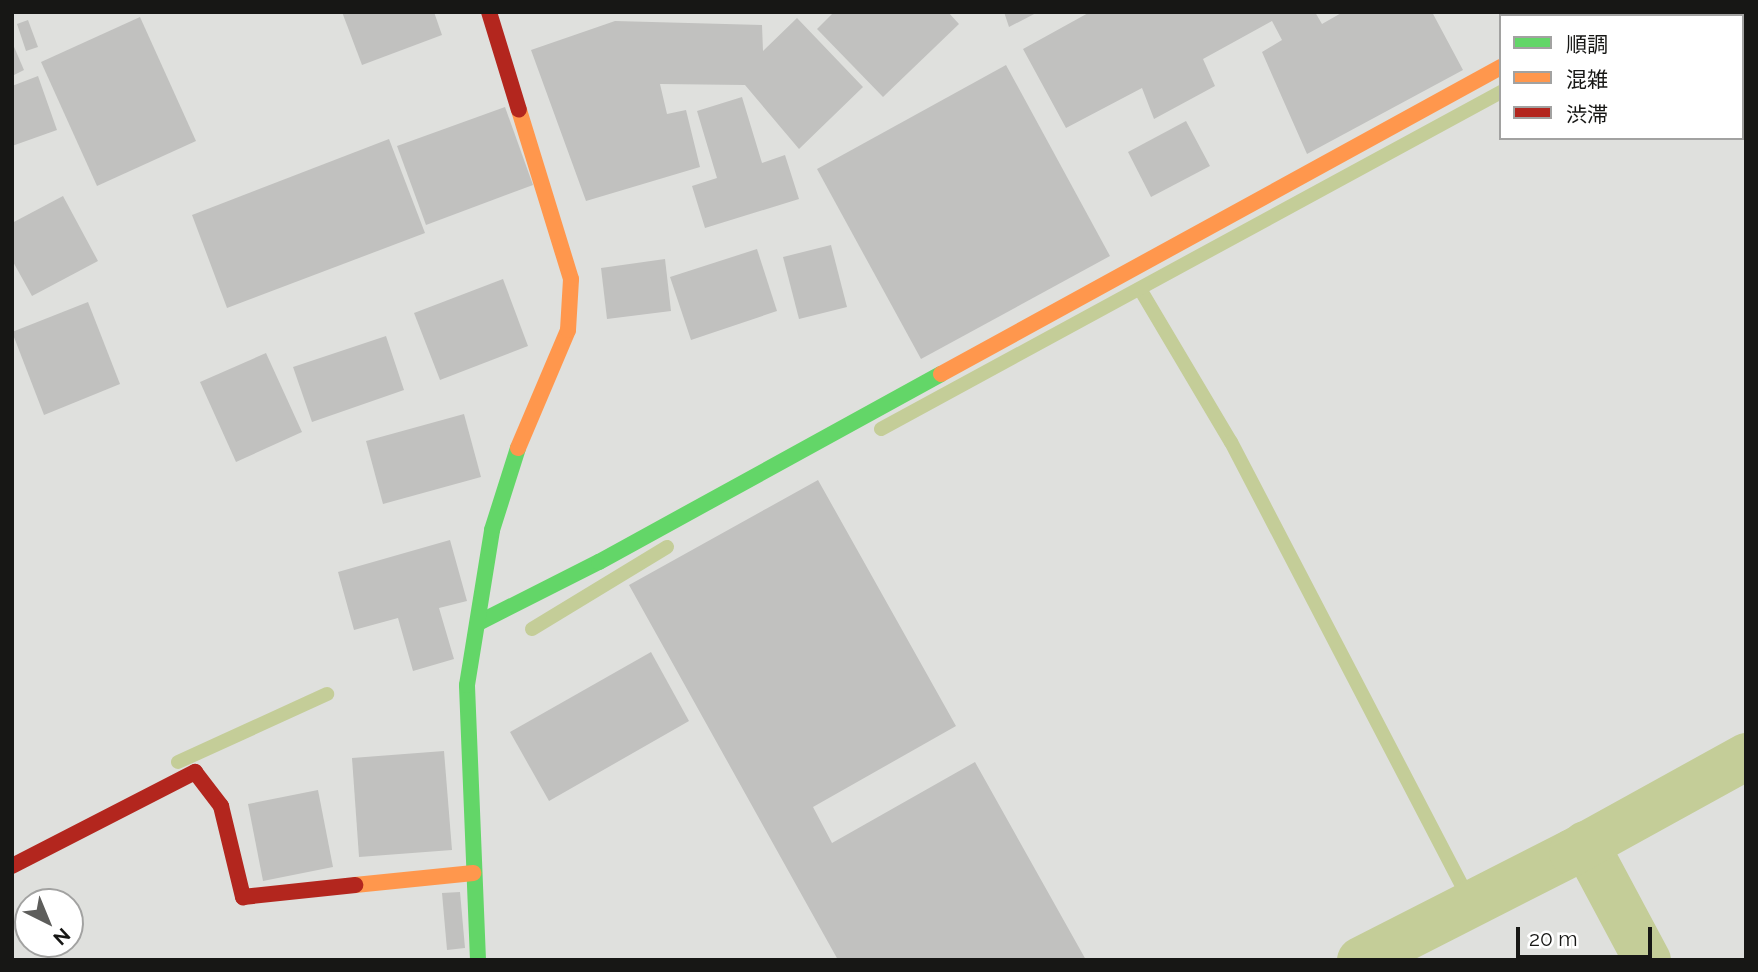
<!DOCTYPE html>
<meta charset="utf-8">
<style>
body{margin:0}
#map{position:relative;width:1758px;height:972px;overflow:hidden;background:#dfe0dd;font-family:Raleway,"Noto Sans JP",sans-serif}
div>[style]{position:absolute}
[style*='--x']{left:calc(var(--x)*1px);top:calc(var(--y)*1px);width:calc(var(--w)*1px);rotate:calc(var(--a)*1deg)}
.stream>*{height:14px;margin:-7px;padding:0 7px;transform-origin:7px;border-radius:7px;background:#c4cd98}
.canal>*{height:47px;margin:-23.5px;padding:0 23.5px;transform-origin:23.5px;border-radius:23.5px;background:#c4cd98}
.building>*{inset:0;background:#c1c1bf}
.street>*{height:38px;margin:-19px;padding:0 19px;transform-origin:19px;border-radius:19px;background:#fafafa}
.fast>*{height:16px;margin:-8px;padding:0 8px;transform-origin:8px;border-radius:8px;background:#63d668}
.slow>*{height:16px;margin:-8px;padding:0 8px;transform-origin:8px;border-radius:8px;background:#ff974d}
.jam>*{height:16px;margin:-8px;padding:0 8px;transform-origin:8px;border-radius:8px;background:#b3261e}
span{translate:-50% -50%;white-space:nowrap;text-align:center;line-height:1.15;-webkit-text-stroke:5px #fff;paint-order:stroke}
.frame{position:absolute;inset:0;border:14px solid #171715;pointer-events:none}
.legend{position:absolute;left:1499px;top:14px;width:245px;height:126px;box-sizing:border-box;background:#fff;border:2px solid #a2a2a1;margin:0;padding:9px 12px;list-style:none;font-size:21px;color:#171715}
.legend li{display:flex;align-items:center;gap:14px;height:35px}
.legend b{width:35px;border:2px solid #a2a2a1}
.north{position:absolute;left:14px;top:888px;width:70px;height:70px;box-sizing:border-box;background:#fff;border:2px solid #a2a2a1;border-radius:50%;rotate:137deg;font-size:19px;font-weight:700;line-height:28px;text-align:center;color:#171715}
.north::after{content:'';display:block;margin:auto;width:24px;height:32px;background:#5d5d5b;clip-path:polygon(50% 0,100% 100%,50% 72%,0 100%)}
.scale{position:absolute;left:1516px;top:927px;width:136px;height:32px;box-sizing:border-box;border:4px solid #171715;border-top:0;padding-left:9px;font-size:21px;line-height:24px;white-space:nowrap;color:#171715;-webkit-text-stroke:5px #fff;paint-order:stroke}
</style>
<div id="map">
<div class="stream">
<i style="--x:1640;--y:16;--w:8;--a:-30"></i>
<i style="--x:1140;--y:289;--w:178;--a:59.3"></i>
<i style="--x:1231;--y:442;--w:520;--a:62.5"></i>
<i style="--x:881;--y:429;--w:706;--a:-28.53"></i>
<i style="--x:532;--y:629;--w:158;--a:-31.3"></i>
<i style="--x:178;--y:762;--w:164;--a:-24.5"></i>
</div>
<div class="canal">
<i style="--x:1585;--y:844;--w:132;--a:61.9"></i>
<i style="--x:1360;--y:960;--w:238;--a:-27"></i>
<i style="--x:1572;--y:852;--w:199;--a:-28.9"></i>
</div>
<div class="building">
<i style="clip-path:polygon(342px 12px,434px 12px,442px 35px,362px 65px)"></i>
<i style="clip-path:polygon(834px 12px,948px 12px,959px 24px,883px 97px,817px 29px)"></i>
<i style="clip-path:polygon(1004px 12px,1038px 12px,1009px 27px)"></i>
<i style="clip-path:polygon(1090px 12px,1315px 12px,1322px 24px,1343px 12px,1432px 12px,1463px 70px,1307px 154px,1262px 52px,1282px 40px,1272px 21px,1203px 59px,1215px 86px,1154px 119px,1142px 88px,1066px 128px,1023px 49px)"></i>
<i style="clip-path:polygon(140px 17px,196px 141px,97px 186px,41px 62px)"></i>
<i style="clip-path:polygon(797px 18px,863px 87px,799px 149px,745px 85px,660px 84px,667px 114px,686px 110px,700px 167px,586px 201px,531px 50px,615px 21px,762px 25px,763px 51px)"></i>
<i style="clip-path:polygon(28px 20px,38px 47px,26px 51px,17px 24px)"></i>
<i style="clip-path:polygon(12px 42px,24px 70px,12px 76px)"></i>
<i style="clip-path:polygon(1006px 65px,1110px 256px,921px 359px,817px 169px)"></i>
<i style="clip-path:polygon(38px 76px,57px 130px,12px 146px,12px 86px)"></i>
<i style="clip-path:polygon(742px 97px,762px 163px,785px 155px,799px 199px,705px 228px,692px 186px,717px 178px,697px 111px)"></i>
<i style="clip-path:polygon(505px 107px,533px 185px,426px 225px,397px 146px)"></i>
<i style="clip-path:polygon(1186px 121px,1210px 166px,1151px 197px,1128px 152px)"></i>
<i style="clip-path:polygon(389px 139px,425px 233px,227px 308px,192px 215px)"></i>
<i style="clip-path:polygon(63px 196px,98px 261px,32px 296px,12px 260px,12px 223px)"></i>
<i style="clip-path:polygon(831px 245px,847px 307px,799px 319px,783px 257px)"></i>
<i style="clip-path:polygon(757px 249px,777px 311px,691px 340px,670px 277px)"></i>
<i style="clip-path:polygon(665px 259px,671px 311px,607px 319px,601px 268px)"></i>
<i style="clip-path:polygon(503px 279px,528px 346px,440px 380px,414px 313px)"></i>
<i style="clip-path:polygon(88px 302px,120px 384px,44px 415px,12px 332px)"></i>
<i style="clip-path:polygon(386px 336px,404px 390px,312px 422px,293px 367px)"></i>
<i style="clip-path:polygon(266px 353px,302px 432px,236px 462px,200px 382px)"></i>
<i style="clip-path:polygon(464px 414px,481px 477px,383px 504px,366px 441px)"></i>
<i style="clip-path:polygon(818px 480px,956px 726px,813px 807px,832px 843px,975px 762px,1086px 960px,838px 960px,629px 585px)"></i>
<i style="clip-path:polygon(450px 540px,467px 601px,439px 608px,454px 659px,413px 671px,398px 618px,354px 630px,338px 572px)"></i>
<i style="clip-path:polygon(651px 652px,689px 721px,549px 801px,510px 732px)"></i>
<i style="clip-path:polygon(444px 751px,452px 850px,359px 857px,352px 758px)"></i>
<i style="clip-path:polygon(318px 790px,333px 867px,263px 881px,248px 804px)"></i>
<i style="clip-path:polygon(460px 892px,465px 948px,447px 950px,442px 893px)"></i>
</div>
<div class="street">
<i style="--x:1597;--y:16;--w:7;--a:-34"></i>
</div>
<div class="fast">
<i style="--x:478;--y:623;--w:136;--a:-26.8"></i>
<i style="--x:599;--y:562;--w:390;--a:-28.8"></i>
<i style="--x:478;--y:960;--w:275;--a:-92.3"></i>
<i style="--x:467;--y:685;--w:157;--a:-80.8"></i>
<i style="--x:492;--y:530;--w:86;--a:-72.4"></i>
</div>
<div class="slow">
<i style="--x:941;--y:374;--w:639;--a:-28.73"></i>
<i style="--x:518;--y:448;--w:128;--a:-67"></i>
<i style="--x:568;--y:330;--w:51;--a:-86.6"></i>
<i style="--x:571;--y:279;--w:177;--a:-107.1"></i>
<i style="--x:355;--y:885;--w:119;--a:-5.8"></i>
</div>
<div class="jam">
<i style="--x:489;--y:12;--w:102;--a:73"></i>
<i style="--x:12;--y:866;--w:206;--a:-27.2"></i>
<i style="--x:195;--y:772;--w:43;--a:52.6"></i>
<i style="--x:221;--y:806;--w:94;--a:76.4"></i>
<i style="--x:243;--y:897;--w:113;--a:-6.1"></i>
</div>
<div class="frame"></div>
<ul class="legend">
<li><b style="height:9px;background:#63d668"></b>順調</li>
<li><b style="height:9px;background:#ff974d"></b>混雑</li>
<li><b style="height:9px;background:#b3261e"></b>渋滞</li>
</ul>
<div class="north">N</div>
<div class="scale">20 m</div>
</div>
